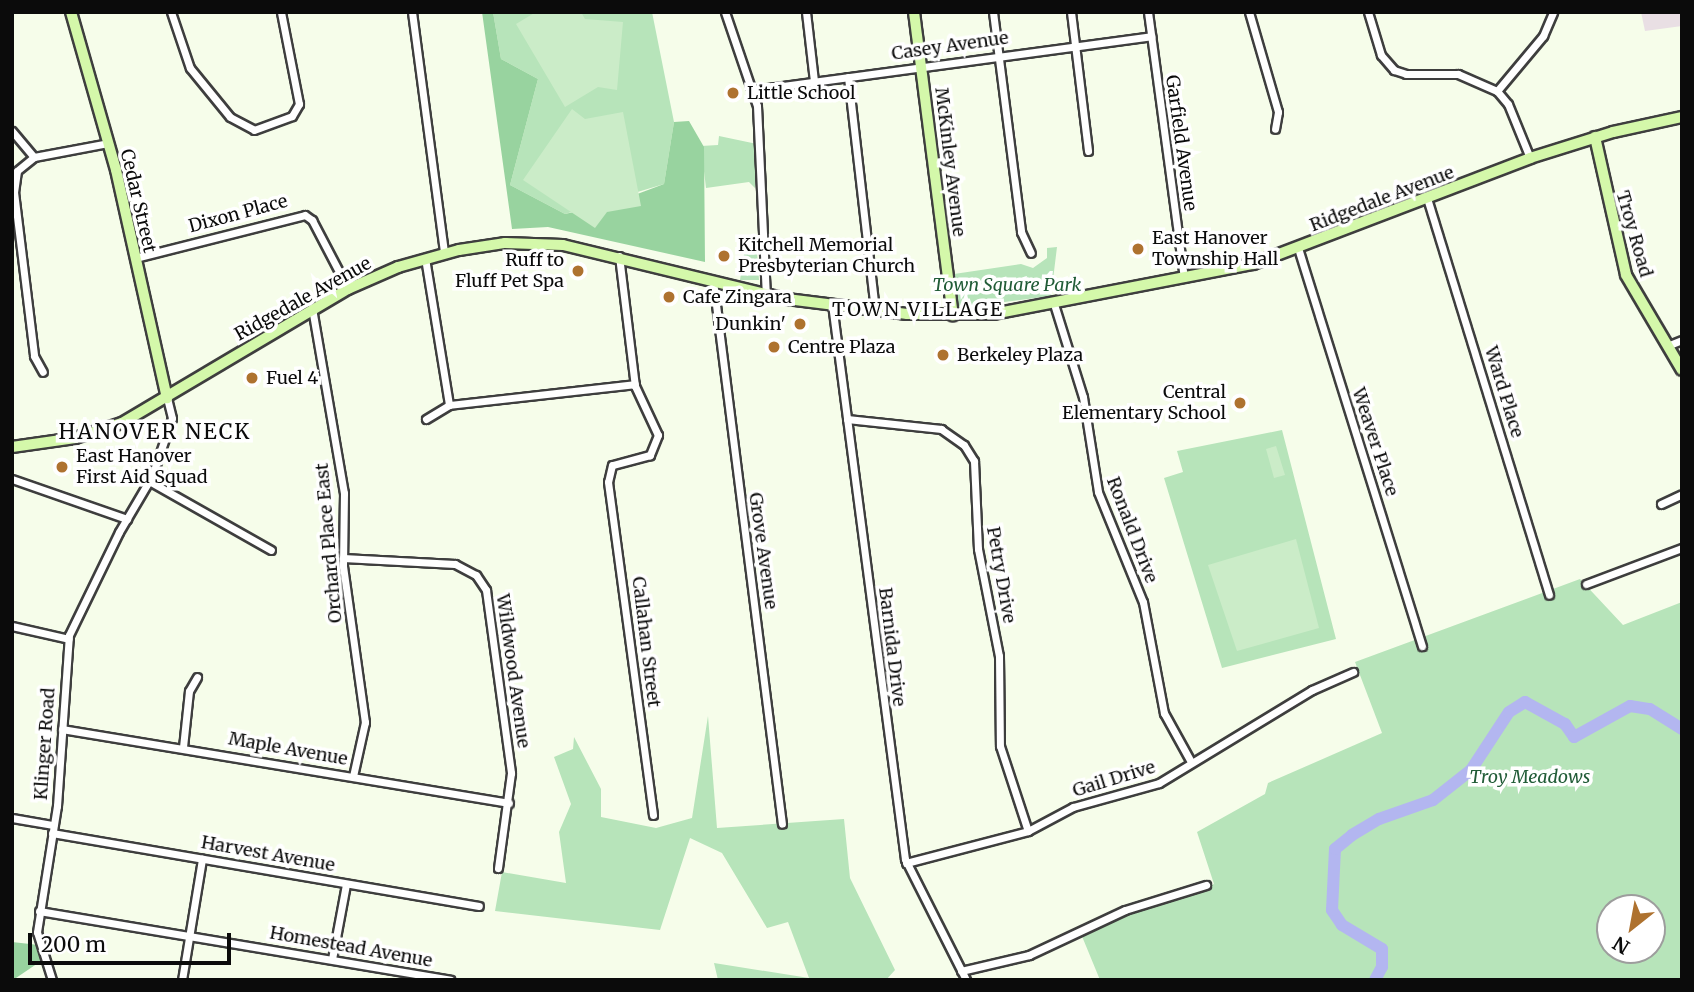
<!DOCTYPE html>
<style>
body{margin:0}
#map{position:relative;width:1694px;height:992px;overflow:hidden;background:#f6fdea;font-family:Merriweather,serif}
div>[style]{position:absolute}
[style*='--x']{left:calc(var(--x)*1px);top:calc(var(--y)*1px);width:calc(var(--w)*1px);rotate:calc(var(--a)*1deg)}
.industrial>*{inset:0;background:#e9dfe4}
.green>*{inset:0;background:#b7e4ba}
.forest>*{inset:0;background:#98d39f}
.pitch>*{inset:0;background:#cbecc8}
.river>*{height:12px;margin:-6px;padding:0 6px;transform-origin:6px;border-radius:6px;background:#b3b6f0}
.roads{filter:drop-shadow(2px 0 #3e3e3e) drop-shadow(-2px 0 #3e3e3e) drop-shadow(0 2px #3e3e3e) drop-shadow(0 -2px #3e3e3e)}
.street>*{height:7px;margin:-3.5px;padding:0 3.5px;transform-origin:3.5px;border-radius:3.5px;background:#fff}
.secondary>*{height:10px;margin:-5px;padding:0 5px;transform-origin:5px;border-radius:5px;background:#d4f8aa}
.dots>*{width:19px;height:19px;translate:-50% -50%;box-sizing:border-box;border:4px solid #fff;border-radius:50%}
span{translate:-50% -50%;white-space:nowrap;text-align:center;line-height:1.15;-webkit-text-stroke:7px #fff;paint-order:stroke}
.street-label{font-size:18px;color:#0b0b0b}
.poi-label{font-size:18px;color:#0b0b0b}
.left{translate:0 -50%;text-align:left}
.right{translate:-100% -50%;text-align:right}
.park-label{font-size:18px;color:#215c37;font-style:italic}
.neighbourhood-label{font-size:19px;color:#0b0b0b;letter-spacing:2px}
.quarter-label{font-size:21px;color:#0b0b0b;letter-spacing:2px}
.frame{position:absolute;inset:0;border:14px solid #0b0b0b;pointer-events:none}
.north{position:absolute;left:1596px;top:894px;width:70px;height:70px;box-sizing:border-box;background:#fff;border:2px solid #9d9d9d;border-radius:50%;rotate:211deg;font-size:19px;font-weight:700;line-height:28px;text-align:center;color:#0b0b0b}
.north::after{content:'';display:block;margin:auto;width:24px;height:32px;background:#ae722f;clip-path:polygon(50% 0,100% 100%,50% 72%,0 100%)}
.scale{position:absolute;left:28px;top:933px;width:203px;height:32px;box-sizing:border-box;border:4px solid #0b0b0b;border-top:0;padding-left:9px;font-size:21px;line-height:24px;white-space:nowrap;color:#0b0b0b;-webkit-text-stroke:5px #fff;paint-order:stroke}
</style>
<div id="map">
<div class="industrial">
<i style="clip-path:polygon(1641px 12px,1682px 12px,1682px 26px,1645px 31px)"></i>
</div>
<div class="green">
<i style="clip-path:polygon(493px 12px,652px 12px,674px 122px,664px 184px,565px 214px,510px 185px,538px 79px,501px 59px)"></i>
<i style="clip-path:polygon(719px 136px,757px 144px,755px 188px,749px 182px,706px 188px,701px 146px,718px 145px)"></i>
<i style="clip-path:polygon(1057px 247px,1051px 296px,959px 308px,954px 274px,1021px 264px,1033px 268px,1047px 258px,1047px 248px)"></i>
<i style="clip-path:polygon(757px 253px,759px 280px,740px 280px,744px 254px)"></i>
<i style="clip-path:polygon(1282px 430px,1336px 639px,1222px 668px,1164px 478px,1183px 472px,1177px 451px)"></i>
<i style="clip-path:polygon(evenodd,1580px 579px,1623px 625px,1682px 602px,1682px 980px,1100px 980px,1079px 929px,1214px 884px,1197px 832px,1265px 794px,1268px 783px,1382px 733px,1355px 662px,1580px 579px,1610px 908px,1652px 908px,1652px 950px,1610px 950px,1610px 908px)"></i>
<i style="clip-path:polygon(708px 716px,717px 828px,844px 819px,850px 878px,895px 970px,886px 980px,718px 980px,714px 963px,809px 978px,788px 922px,767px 928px,722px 853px,690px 838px,660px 930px,495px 911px,502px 872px,566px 883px,559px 832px,571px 804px,554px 757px,573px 749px,574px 737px,601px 789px,601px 817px,656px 828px,692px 818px)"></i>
</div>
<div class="forest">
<i style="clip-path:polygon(482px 12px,493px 12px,501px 59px,538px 79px,510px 185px,565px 214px,616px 202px,664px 184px,674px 122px,689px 121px,704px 147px,705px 262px,548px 227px,512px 229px)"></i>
<i style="clip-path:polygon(12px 942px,39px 945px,44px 959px,13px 980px)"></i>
</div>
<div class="pitch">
<i style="clip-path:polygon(536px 12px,581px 12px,585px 19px,623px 22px,617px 90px,598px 87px,565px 107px,516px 24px)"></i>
<i style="clip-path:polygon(572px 109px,585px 119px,623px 112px,641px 206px,607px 212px,595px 228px,523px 180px)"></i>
<i style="clip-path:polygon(1276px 446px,1285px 475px,1274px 478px,1266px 449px)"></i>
<i style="clip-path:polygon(1296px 539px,1319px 628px,1237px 651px,1208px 565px)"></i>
</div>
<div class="river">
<i style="--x:1375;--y:980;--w:15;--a:-62"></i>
<i style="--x:1382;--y:967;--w:18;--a:-90"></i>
<i style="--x:1382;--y:949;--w:47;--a:-149"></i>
<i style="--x:1342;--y:925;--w:18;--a:-124"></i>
<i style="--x:1332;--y:910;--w:61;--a:-87.2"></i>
<i style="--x:1335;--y:849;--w:22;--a:-39"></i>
<i style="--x:1352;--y:835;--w:31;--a:-31"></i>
<i style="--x:1379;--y:819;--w:57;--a:-19.4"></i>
<i style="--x:1433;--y:800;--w:48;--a:-38.3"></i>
<i style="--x:1471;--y:770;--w:69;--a:-56.8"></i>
<i style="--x:1509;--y:712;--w:19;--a:-32"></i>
<i style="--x:1525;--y:702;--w:46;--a:28.8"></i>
<i style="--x:1565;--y:724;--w:16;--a:55"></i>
<i style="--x:1574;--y:737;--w:64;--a:-29"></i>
<i style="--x:1630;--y:706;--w:20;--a:9"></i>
<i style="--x:1650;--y:709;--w:38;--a:32"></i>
</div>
<div class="roads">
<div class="street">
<i style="--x:171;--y:12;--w:59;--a:71.3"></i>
<i style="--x:190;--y:68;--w:63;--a:50.8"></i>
<i style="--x:230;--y:117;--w:27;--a:28"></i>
<i style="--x:254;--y:130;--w:40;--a:-20.2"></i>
<i style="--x:292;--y:116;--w:14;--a:-60"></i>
<i style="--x:299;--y:104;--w:94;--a:-101.1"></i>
<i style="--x:412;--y:12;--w:243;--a:82.4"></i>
<i style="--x:725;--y:12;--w:99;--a:71.2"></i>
<i style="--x:757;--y:106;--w:189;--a:87.3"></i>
<i style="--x:806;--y:12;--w:69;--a:83.4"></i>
<i style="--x:993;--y:12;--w:222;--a:82.7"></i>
<i style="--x:1021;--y:232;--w:23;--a:65"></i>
<i style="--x:1071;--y:12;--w:140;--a:83"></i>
<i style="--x:1148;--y:12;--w:268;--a:82.3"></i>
<i style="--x:1249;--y:12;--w:104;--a:73.8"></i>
<i style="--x:1278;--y:112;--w:17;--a:100"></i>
<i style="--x:1368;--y:12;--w:45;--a:73.2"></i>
<i style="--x:1381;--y:55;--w:20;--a:49"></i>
<i style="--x:1394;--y:70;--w:13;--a:18"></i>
<i style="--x:1406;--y:74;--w:52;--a:0"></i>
<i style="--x:1458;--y:74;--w:43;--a:23.6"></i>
<i style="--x:1497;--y:91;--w:17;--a:50"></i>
<i style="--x:1508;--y:104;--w:58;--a:67.8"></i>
<i style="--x:848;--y:77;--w:235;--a:83.4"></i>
<i style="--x:753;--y:90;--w:402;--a:-7.7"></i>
<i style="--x:1497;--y:91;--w:72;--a:-50.1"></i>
<i style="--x:1543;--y:36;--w:26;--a:-67"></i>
<i style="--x:12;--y:131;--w:34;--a:50"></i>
<i style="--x:34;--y:157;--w:75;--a:-10.7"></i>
<i style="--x:34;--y:157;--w:22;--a:141"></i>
<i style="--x:17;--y:171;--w:21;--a:98"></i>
<i style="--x:14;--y:192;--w:165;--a:83"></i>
<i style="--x:34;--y:356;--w:18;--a:61"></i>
<i style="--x:1427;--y:198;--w:415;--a:72.9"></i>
<i style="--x:1298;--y:248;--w:417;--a:72.7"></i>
<i style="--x:619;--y:256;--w:131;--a:83"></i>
<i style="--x:635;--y:386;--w:54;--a:64.9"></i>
<i style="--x:658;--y:435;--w:22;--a:112"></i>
<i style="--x:650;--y:455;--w:39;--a:165"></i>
<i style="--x:612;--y:465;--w:17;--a:103"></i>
<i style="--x:608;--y:482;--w:336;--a:82.3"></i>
<i style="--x:135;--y:258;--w:175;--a:-14.2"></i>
<i style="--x:305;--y:215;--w:9;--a:36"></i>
<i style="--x:312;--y:220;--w:78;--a:62.4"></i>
<i style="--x:425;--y:258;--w:149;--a:80.7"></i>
<i style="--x:713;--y:281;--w:547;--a:82.76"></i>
<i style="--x:832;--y:304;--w:560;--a:82.51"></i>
<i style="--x:905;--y:859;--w:136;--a:63.2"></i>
<i style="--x:1054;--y:304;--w:97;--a:72.7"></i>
<i style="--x:1083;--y:397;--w:96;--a:81"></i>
<i style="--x:1098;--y:492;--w:119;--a:67.8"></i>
<i style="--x:1143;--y:602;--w:113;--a:79.3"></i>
<i style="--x:1164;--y:713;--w:56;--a:61.1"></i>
<i style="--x:312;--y:308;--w:188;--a:80.2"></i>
<i style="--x:344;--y:493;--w:73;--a:90.8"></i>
<i style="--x:343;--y:566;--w:158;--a:82"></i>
<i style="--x:365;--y:722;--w:55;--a:102.5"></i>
<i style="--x:1667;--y:346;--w:16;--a:-22"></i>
<i style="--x:426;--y:419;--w:27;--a:-31"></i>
<i style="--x:449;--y:405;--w:187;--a:-6.4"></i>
<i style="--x:847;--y:419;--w:95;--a:6.1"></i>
<i style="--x:941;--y:429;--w:28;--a:35"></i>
<i style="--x:964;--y:445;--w:19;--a:58"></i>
<i style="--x:974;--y:461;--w:88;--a:87.4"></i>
<i style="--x:978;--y:549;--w:109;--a:78.9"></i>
<i style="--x:999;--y:656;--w:90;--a:89.4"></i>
<i style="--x:1000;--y:746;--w:89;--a:71.8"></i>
<i style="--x:12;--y:479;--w:122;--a:19.2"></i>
<i style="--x:149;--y:481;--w:140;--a:29.5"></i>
<i style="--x:1661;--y:504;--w:23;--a:-25"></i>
<i style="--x:343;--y:558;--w:112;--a:3.1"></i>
<i style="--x:455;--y:564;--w:24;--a:28"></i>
<i style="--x:476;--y:575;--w:18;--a:56"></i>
<i style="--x:486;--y:590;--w:185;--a:82.2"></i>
<i style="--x:511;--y:773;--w:96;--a:97.8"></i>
<i style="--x:1586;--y:584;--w:103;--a:-20.6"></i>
<i style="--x:12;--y:626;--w:58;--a:12.8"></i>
<i style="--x:62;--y:729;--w:453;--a:9.4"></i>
<i style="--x:183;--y:747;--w:56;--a:-83.9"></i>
<i style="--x:189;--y:691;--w:16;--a:-60"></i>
<i style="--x:12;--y:818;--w:42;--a:9.7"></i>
<i style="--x:52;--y:833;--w:433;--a:9.7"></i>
<i style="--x:906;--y:863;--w:126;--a:-14.7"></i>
<i style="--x:1028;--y:831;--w:51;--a:-28.1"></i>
<i style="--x:1073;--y:807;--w:89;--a:-15.6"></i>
<i style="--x:1159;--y:783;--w:179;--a:-31.3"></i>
<i style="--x:1312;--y:690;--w:45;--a:-23.7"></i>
<i style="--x:39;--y:911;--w:417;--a:9.5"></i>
<i style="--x:332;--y:959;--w:76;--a:-79.4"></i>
<i style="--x:961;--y:971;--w:70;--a:-13.2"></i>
<i style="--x:1029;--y:955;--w:106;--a:-25.1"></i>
<i style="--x:1125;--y:910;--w:85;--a:-17.2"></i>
<i style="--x:52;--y:980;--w:50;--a:-107.4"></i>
<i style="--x:37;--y:932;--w:128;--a:-81"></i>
<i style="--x:57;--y:806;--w:171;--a:-86"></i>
<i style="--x:69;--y:635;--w:114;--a:-64.1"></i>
<i style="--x:119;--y:532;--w:65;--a:-59.5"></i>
<i style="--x:152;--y:476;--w:61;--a:-71"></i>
<i style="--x:172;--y:418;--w:21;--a:-104"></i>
<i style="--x:182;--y:980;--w:123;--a:-80.6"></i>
</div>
<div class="secondary">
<i style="--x:71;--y:12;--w:164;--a:74.1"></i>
<i style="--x:116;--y:170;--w:234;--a:77.4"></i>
<i style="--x:914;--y:12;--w:306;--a:82.7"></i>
<i style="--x:1595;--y:137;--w:141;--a:77.3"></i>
<i style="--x:1626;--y:275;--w:110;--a:59.5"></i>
<i style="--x:12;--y:447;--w:64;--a:-8.1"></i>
<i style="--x:75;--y:438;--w:49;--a:-17.7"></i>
<i style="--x:122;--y:423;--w:263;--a:-30.7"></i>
<i style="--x:348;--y:289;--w:55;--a:-23.7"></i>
<i style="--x:398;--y:267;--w:63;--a:-15.6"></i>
<i style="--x:459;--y:250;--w:47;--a:-8.7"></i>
<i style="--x:505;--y:243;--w:58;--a:2"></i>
<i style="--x:563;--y:245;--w:230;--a:13.6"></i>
<i style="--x:787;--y:299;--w:121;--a:7.1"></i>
<i style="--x:907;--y:314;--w:86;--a:0"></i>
<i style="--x:993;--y:314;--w:265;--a:-10.9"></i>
<i style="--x:1253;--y:264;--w:297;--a:-20.9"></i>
<i style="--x:1530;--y:158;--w:87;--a:-17.4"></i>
<i style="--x:1613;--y:132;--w:71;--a:-12.3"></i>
</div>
</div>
<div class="dots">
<i style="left:733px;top:93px;background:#ae722f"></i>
<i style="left:1138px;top:249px;background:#ae722f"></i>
<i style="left:724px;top:256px;background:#ae722f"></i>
<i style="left:578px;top:271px;background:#ae722f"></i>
<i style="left:669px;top:297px;background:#ae722f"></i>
<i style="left:800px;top:324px;background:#ae722f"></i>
<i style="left:774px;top:347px;background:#ae722f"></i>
<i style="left:943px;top:355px;background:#ae722f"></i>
<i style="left:252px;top:378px;background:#ae722f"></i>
<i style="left:1240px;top:403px;background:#ae722f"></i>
<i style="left:62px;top:467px;background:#ae722f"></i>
</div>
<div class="street-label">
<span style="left:950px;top:46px;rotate:-8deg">Casey Avenue</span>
<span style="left:1181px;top:143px;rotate:82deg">Garfield Avenue</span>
<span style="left:950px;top:162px;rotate:83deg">McKinley Avenue</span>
<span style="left:1382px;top:199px;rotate:-21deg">Ridgedale Avenue</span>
<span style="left:138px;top:201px;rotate:77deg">Cedar Street</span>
<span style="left:238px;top:214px;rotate:-15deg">Dixon Place</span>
<span style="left:1634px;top:234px;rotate:74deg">Troy Road</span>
<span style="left:303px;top:299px;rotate:-29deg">Ridgedale Avenue</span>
<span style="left:1504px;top:392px;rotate:73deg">Ward Place</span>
<span style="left:1375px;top:442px;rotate:72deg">Weaver Place</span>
<span style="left:1132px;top:530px;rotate:69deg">Ronald Drive</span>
<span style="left:329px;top:543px;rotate:-95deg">Orchard Place East</span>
<span style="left:763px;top:551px;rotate:82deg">Grove Avenue</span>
<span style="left:1001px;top:575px;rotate:80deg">Petry Drive</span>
<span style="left:646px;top:642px;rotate:83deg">Callahan Street</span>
<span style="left:892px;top:647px;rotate:83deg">Barnida Drive</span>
<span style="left:513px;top:671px;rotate:82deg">Wildwood Avenue</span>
<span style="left:45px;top:744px;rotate:-86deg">Klinger Road</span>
<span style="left:288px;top:749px;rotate:10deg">Maple Avenue</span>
<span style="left:1114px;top:779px;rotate:-17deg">Gail Drive</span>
<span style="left:268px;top:854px;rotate:10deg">Harvest Avenue</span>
<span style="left:351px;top:947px;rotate:10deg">Homestead Avenue</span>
</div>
<div class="poi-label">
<span class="left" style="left:747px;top:93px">Little School</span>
<span class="left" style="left:1152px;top:249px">East Hanover<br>Township Hall</span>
<span class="left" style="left:738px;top:256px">Kitchell Memorial<br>Presbyterian Church</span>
<span class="right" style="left:564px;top:271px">Ruff to<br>Fluff Pet Spa</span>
<span class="left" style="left:683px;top:297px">Cafe Zingara</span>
<span class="right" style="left:786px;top:324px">Dunkin'</span>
<span class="left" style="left:788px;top:347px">Centre Plaza</span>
<span class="left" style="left:957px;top:355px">Berkeley Plaza</span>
<span class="left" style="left:266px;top:378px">Fuel 4</span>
<span class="right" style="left:1226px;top:403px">Central<br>Elementary School</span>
<span class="left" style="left:76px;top:467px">East Hanover<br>First Aid Squad</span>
</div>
<div class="park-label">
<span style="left:1007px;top:285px">Town Square Park</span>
<span style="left:1530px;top:777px">Troy Meadows</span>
</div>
<div class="neighbourhood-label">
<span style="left:918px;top:310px">TOWN VILLAGE</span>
</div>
<div class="quarter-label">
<span style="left:155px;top:432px">HANOVER NECK</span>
</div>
<div class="frame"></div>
<div class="north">N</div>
<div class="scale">200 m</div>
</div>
